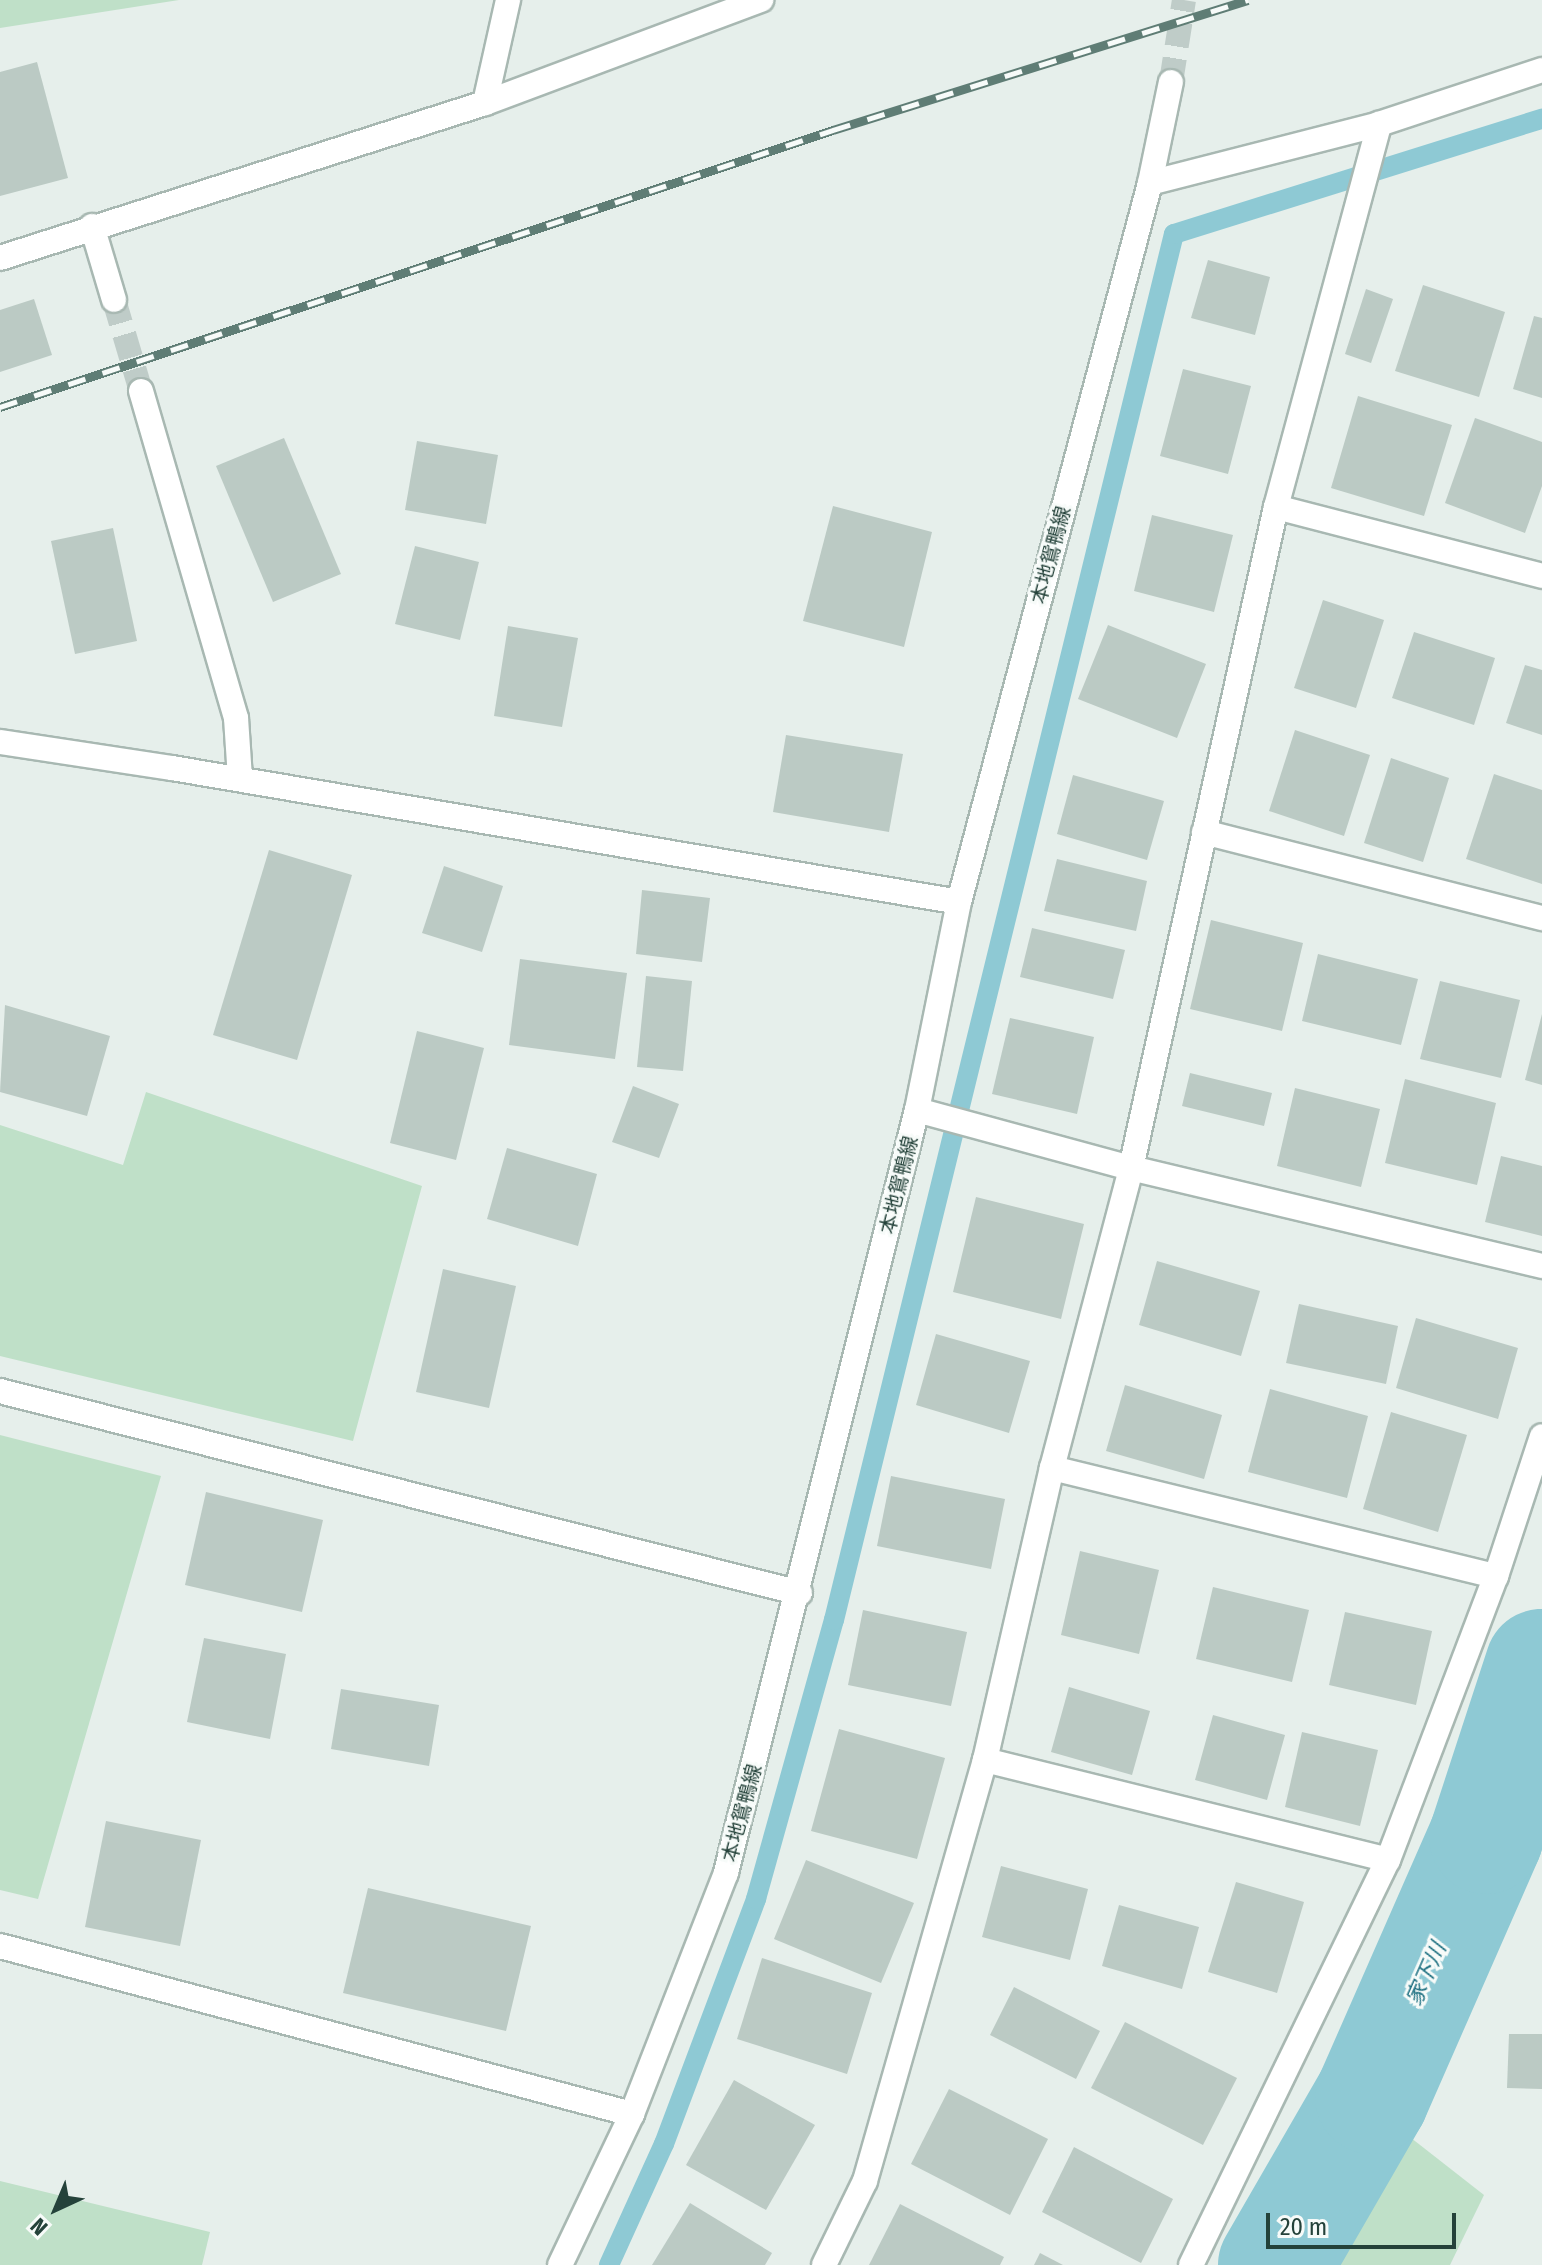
<!DOCTYPE html>
<meta charset="utf-8">
<style>
body{margin:0}
#map{position:relative;width:1542px;height:2265px;overflow:hidden;background:#e6efeb;font-family:"Fira Sans Condensed","Noto Sans JP",sans-serif}
div>[style]{position:absolute}
[style*='--x']{left:calc(var(--x)*1px);top:calc(var(--y)*1px);width:calc(var(--w)*1px);rotate:calc(var(--a)*1deg)}
.green>*{inset:0;background:#bfe0c8}
.stream>*{height:20px;margin:-10px;padding:0 10px;transform-origin:10px;border-radius:10px;background:#8ec9d4}
.river>*{height:114px;margin:-57px;padding:0 57px;transform-origin:57px;border-radius:57px;background:#8ec9d4}
.building>*{inset:0;background:#bbcac4}
.street-tunnel>*{height:24px;margin-top:-12px;transform-origin:0;background:repeating-linear-gradient(90deg,#bfccc8 0 24px,transparent 0 36px)}
.secondary-tunnel>*{height:24px;margin-top:-12px;transform-origin:0;background:repeating-linear-gradient(90deg,#bfccc8 0 24px,transparent 0 36px)}
.roads{filter:drop-shadow(2px 0 #a8b8b2) drop-shadow(-2px 0 #a8b8b2) drop-shadow(0 2px #a8b8b2) drop-shadow(0 -2px #a8b8b2)}
.street>*{height:24px;margin:-12px;padding:0 12px;transform-origin:12px;border-radius:12px;background:#fff}
.secondary>*{height:24px;margin:-12px;padding:0 12px;transform-origin:12px;border-radius:12px;background:#fff}
.rail>*{height:9px;margin-top:-4.5px;transform-origin:0;background:repeating-linear-gradient(90deg,#f7fbf9 0 18px,#5f7d75 0 36px);box-sizing:border-box;border-block:2px solid #5f7d75}
span{translate:-50% -50%;white-space:nowrap;text-align:center;line-height:1.15;-webkit-text-stroke:6px #f7fbf9;paint-order:stroke}
.street-label{font-size:20px;color:#24423a}
.water-label{font-size:22px;color:#1c6f80;font-style:italic}
.north{position:absolute;left:16px;top:2169px;width:80px;height:80px;-webkit-text-stroke:6px #f7fbf9;paint-order:stroke;rotate:224deg;font-size:22px;font-weight:700;line-height:32px;text-align:center;color:#24423a}
.north::after{content:'';display:block;margin:auto;width:28px;height:36px;background:#24423a;clip-path:polygon(50% 0,100% 100%,50% 72%,0 100%)}
.scale{position:absolute;left:1266px;top:2213px;width:190px;height:36px;box-sizing:border-box;border:4px solid #24423a;border-top:0;padding-left:10px;font-size:24px;line-height:28px;white-space:nowrap;color:#24423a;-webkit-text-stroke:6px #f7fbf9;paint-order:stroke}
</style>
<div id="map">
<div class="green">
<i style="clip-path:polygon(0 0,179px 0,0 28px)"></i>
<i style="clip-path:polygon(146px 1092px,422px 1186px,353px 1441px,0 1356px,0 1125px,123px 1165px)"></i>
<i style="clip-path:polygon(0 1435px,161px 1476px,38px 1899px,0 1890px)"></i>
<i style="clip-path:polygon(1383px 2116px,1484px 2195px,1450px 2265px,1306px 2265px)"></i>
<i style="clip-path:polygon(0 2181px,210px 2232px,202px 2265px,0 2265px)"></i>
</div>
<div class="stream">
<i style="--x:609;--y:2265;--w:133;--a:-65.6"></i>
<i style="--x:664;--y:2144;--w:262;--a:-69.4"></i>
<i style="--x:756;--y:1899;--w:290;--a:-74.4"></i>
<i style="--x:834;--y:1620;--w:1427;--a:-76.22"></i>
<i style="--x:1174;--y:234;--w:386;--a:-17.4"></i>
</div>
<div class="river">
<i style="--x:1275;--y:2265;--w:194;--a:-60"></i>
<i style="--x:1372;--y:2097;--w:284;--a:-66.3"></i>
<i style="--x:1486;--y:1837;--w:180;--a:-71.9"></i>
</div>
<div class="building">
<i style="clip-path:polygon(37px 62px,68px 178px,0 196px,0 72px)"></i>
<i style="clip-path:polygon(1208px 260px,1270px 277px,1255px 335px,1191px 318px)"></i>
<i style="clip-path:polygon(1423px 285px,1505px 312px,1479px 397px,1395px 371px)"></i>
<i style="clip-path:polygon(1366px 289px,1393px 299px,1371px 363px,1345px 354px)"></i>
<i style="clip-path:polygon(34px 299px,52px 355px,0 372px,0 310px)"></i>
<i style="clip-path:polygon(1534px 316px,1542px 318px,1542px 398px,1513px 389px)"></i>
<i style="clip-path:polygon(1183px 369px,1251px 386px,1228px 474px,1160px 456px)"></i>
<i style="clip-path:polygon(1358px 396px,1452px 425px,1424px 516px,1331px 488px)"></i>
<i style="clip-path:polygon(1475px 418px,1542px 442px,1542px 486px,1525px 533px,1445px 503px)"></i>
<i style="clip-path:polygon(284px 438px,341px 574px,273px 602px,216px 466px)"></i>
<i style="clip-path:polygon(417px 441px,498px 455px,486px 524px,405px 510px)"></i>
<i style="clip-path:polygon(833px 506px,932px 532px,904px 647px,803px 621px)"></i>
<i style="clip-path:polygon(1152px 515px,1233px 535px,1214px 612px,1134px 591px)"></i>
<i style="clip-path:polygon(113px 528px,137px 641px,75px 654px,51px 541px)"></i>
<i style="clip-path:polygon(415px 546px,479px 562px,460px 640px,395px 624px)"></i>
<i style="clip-path:polygon(1323px 600px,1384px 620px,1356px 708px,1294px 688px)"></i>
<i style="clip-path:polygon(1108px 625px,1206px 664px,1177px 738px,1078px 699px)"></i>
<i style="clip-path:polygon(508px 626px,578px 638px,562px 727px,494px 716px)"></i>
<i style="clip-path:polygon(1414px 632px,1495px 658px,1474px 725px,1392px 698px)"></i>
<i style="clip-path:polygon(1525px 665px,1542px 670px,1542px 735px,1506px 723px)"></i>
<i style="clip-path:polygon(1295px 730px,1370px 755px,1344px 836px,1269px 811px)"></i>
<i style="clip-path:polygon(786px 735px,903px 754px,889px 832px,773px 812px)"></i>
<i style="clip-path:polygon(1391px 758px,1449px 778px,1423px 862px,1364px 843px)"></i>
<i style="clip-path:polygon(1494px 774px,1542px 790px,1542px 884px,1466px 859px)"></i>
<i style="clip-path:polygon(1073px 775px,1164px 801px,1147px 860px,1057px 834px)"></i>
<i style="clip-path:polygon(269px 850px,352px 875px,297px 1060px,213px 1035px)"></i>
<i style="clip-path:polygon(1057px 859px,1147px 881px,1136px 931px,1044px 911px)"></i>
<i style="clip-path:polygon(444px 866px,503px 886px,482px 952px,422px 933px)"></i>
<i style="clip-path:polygon(642px 890px,710px 898px,702px 962px,636px 954px)"></i>
<i style="clip-path:polygon(1211px 920px,1303px 943px,1282px 1031px,1190px 1009px)"></i>
<i style="clip-path:polygon(1032px 928px,1125px 950px,1113px 999px,1020px 977px)"></i>
<i style="clip-path:polygon(1318px 954px,1418px 979px,1401px 1045px,1302px 1021px)"></i>
<i style="clip-path:polygon(520px 959px,627px 973px,615px 1059px,509px 1045px)"></i>
<i style="clip-path:polygon(646px 976px,692px 981px,683px 1071px,637px 1067px)"></i>
<i style="clip-path:polygon(1440px 981px,1520px 1000px,1501px 1078px,1420px 1059px)"></i>
<i style="clip-path:polygon(5px 1005px,110px 1036px,87px 1116px,0 1092px)"></i>
<i style="clip-path:polygon(1542px 1014px,1542px 1085px,1525px 1080px)"></i>
<i style="clip-path:polygon(1010px 1018px,1094px 1037px,1077px 1114px,992px 1094px)"></i>
<i style="clip-path:polygon(417px 1031px,484px 1048px,456px 1160px,390px 1143px)"></i>
<i style="clip-path:polygon(1190px 1073px,1272px 1093px,1264px 1126px,1182px 1106px)"></i>
<i style="clip-path:polygon(1405px 1079px,1496px 1103px,1477px 1185px,1385px 1163px)"></i>
<i style="clip-path:polygon(633px 1086px,679px 1104px,659px 1158px,612px 1142px)"></i>
<i style="clip-path:polygon(1295px 1088px,1380px 1109px,1361px 1187px,1277px 1166px)"></i>
<i style="clip-path:polygon(507px 1148px,597px 1174px,578px 1246px,487px 1219px)"></i>
<i style="clip-path:polygon(1501px 1156px,1542px 1166px,1542px 1236px,1485px 1222px)"></i>
<i style="clip-path:polygon(976px 1197px,1084px 1224px,1061px 1319px,953px 1292px)"></i>
<i style="clip-path:polygon(1157px 1261px,1260px 1291px,1241px 1356px,1139px 1325px)"></i>
<i style="clip-path:polygon(443px 1269px,516px 1286px,489px 1408px,416px 1392px)"></i>
<i style="clip-path:polygon(1299px 1304px,1398px 1326px,1386px 1384px,1286px 1363px)"></i>
<i style="clip-path:polygon(1416px 1318px,1518px 1348px,1498px 1419px,1396px 1388px)"></i>
<i style="clip-path:polygon(936px 1334px,1030px 1361px,1009px 1433px,916px 1405px)"></i>
<i style="clip-path:polygon(1125px 1385px,1222px 1415px,1204px 1479px,1106px 1451px)"></i>
<i style="clip-path:polygon(1270px 1389px,1368px 1416px,1347px 1498px,1248px 1472px)"></i>
<i style="clip-path:polygon(1391px 1412px,1467px 1435px,1438px 1532px,1363px 1509px)"></i>
<i style="clip-path:polygon(891px 1476px,1005px 1499px,991px 1569px,877px 1546px)"></i>
<i style="clip-path:polygon(206px 1492px,323px 1520px,302px 1612px,185px 1585px)"></i>
<i style="clip-path:polygon(1080px 1551px,1159px 1570px,1139px 1654px,1061px 1635px)"></i>
<i style="clip-path:polygon(1213px 1587px,1309px 1610px,1292px 1682px,1196px 1659px)"></i>
<i style="clip-path:polygon(863px 1610px,967px 1632px,951px 1706px,848px 1685px)"></i>
<i style="clip-path:polygon(1345px 1612px,1432px 1631px,1416px 1705px,1329px 1685px)"></i>
<i style="clip-path:polygon(204px 1638px,286px 1654px,270px 1739px,187px 1722px)"></i>
<i style="clip-path:polygon(1069px 1687px,1150px 1711px,1132px 1775px,1051px 1752px)"></i>
<i style="clip-path:polygon(341px 1689px,439px 1705px,429px 1766px,331px 1749px)"></i>
<i style="clip-path:polygon(1213px 1715px,1285px 1735px,1267px 1800px,1195px 1780px)"></i>
<i style="clip-path:polygon(839px 1729px,945px 1758px,917px 1859px,811px 1831px)"></i>
<i style="clip-path:polygon(1302px 1732px,1378px 1750px,1360px 1826px,1285px 1807px)"></i>
<i style="clip-path:polygon(106px 1821px,201px 1840px,180px 1946px,85px 1927px)"></i>
<i style="clip-path:polygon(806px 1860px,914px 1903px,881px 1983px,774px 1939px)"></i>
<i style="clip-path:polygon(1001px 1866px,1088px 1889px,1070px 1960px,982px 1937px)"></i>
<i style="clip-path:polygon(1236px 1882px,1304px 1902px,1277px 1993px,1208px 1972px)"></i>
<i style="clip-path:polygon(368px 1888px,531px 1926px,506px 2031px,343px 1993px)"></i>
<i style="clip-path:polygon(1119px 1905px,1199px 1927px,1182px 1989px,1102px 1966px)"></i>
<i style="clip-path:polygon(762px 1958px,872px 1993px,847px 2074px,737px 2039px)"></i>
<i style="clip-path:polygon(1014px 1987px,1100px 2031px,1076px 2079px,990px 2035px)"></i>
<i style="clip-path:polygon(1125px 2022px,1237px 2078px,1203px 2145px,1091px 2088px)"></i>
<i style="clip-path:polygon(1509px 2034px,1542px 2034px,1542px 2089px,1507px 2088px)"></i>
<i style="clip-path:polygon(734px 2080px,815px 2125px,766px 2210px,686px 2165px)"></i>
<i style="clip-path:polygon(949px 2089px,1048px 2139px,1010px 2215px,911px 2164px)"></i>
<i style="clip-path:polygon(1074px 2147px,1173px 2199px,1141px 2263px,1042px 2212px)"></i>
<i style="clip-path:polygon(690px 2203px,772px 2253px,765px 2265px,652px 2265px)"></i>
<i style="clip-path:polygon(900px 2204px,1004px 2257px,1000px 2265px,869px 2265px)"></i>
<i style="clip-path:polygon(1040px 2253px,1063px 2265px,1034px 2265px)"></i>
</div>
<div class="street-tunnel">
<i style="--x:114;--y:300;--w:95;--a:73.5"></i>
</div>
<div class="secondary-tunnel">
<i style="--x:1171;--y:82;--w:83;--a:-81"></i>
</div>
<div class="roads">
<div class="street">
<i style="--x:485;--y:103;--w:106;--a:-77.4"></i>
<i style="--x:1150;--y:183;--w:236;--a:-14.4"></i>
<i style="--x:1379;--y:124;--w:172;--a:-18.3"></i>
<i style="--x:92;--y:226;--w:77;--a:73.4"></i>
<i style="--x:0;--y:258;--w:509;--a:-17.72"></i>
<i style="--x:485;--y:103;--w:295;--a:-20.5"></i>
<i style="--x:141;--y:391;--w:341;--a:73.8"></i>
<i style="--x:236;--y:718;--w:60;--a:86.2"></i>
<i style="--x:1276;--y:507;--w:275;--a:14.5"></i>
<i style="--x:172;--y:768;--w:798;--a:9.66"></i>
<i style="--x:1204;--y:832;--w:349;--a:14.3"></i>
<i style="--x:917;--y:1110;--w:222;--a:15.2"></i>
<i style="--x:1131;--y:1168;--w:423;--a:13.4"></i>
<i style="--x:0;--y:1391;--w:825;--a:14.17"></i>
<i style="--x:1052;--y:1468;--w:457;--a:13.7"></i>
<i style="--x:985;--y:1760;--w:415;--a:13.9"></i>
<i style="--x:0;--y:1946;--w:654;--a:14.89"></i>
<i style="--x:824;--y:2265;--w:93;--a:-64"></i>
<i style="--x:865;--y:2181;--w:438;--a:-74.1"></i>
<i style="--x:985;--y:1760;--w:300;--a:-77.1"></i>
<i style="--x:1052;--y:1468;--w:310;--a:-75.2"></i>
<i style="--x:1131;--y:1168;--w:677;--a:-77.63"></i>
<i style="--x:1276;--y:507;--w:397;--a:-74.9"></i>
<i style="--x:1191;--y:2265;--w:450;--a:-64.1"></i>
<i style="--x:1388;--y:1860;--w:304;--a:-69.2"></i>
<i style="--x:1496;--y:1576;--w:147;--a:-71.8"></i>
</div>
<div class="secondary">
<i style="--x:0;--y:742;--w:174;--a:8.6"></i>
<i style="--x:560;--y:2265;--w:167;--a:-64.5"></i>
<i style="--x:632;--y:2114;--w:259;--a:-68.7"></i>
<i style="--x:726;--y:1873;--w:787;--a:-75.95"></i>
<i style="--x:917;--y:1110;--w:212;--a:-78.6"></i>
<i style="--x:959;--y:902;--w:744;--a:-75.12"></i>
<i style="--x:1150;--y:183;--w:103;--a:-78.3"></i>
</div>
</div>
<div class="rail">
<i style="--x:0;--y:407;--w:878;--a:-18.39"></i>
<i style="--x:833;--y:130;--w:435;--a:-17.4"></i>
</div>
<div class="street-label">
<span style="left:1051px;top:555px;rotate:-75deg">本地鴛鴨線</span>
<span style="left:899px;top:1185px;rotate:-76deg">本地鴛鴨線</span>
<span style="left:742px;top:1813px;rotate:-75deg">本地鴛鴨線</span>
</div>
<div class="water-label">
<span style="left:1426px;top:1974px;rotate:-66deg">家下川</span>
</div>
<div class="north">N</div>
<div class="scale">20 m</div>
</div>
